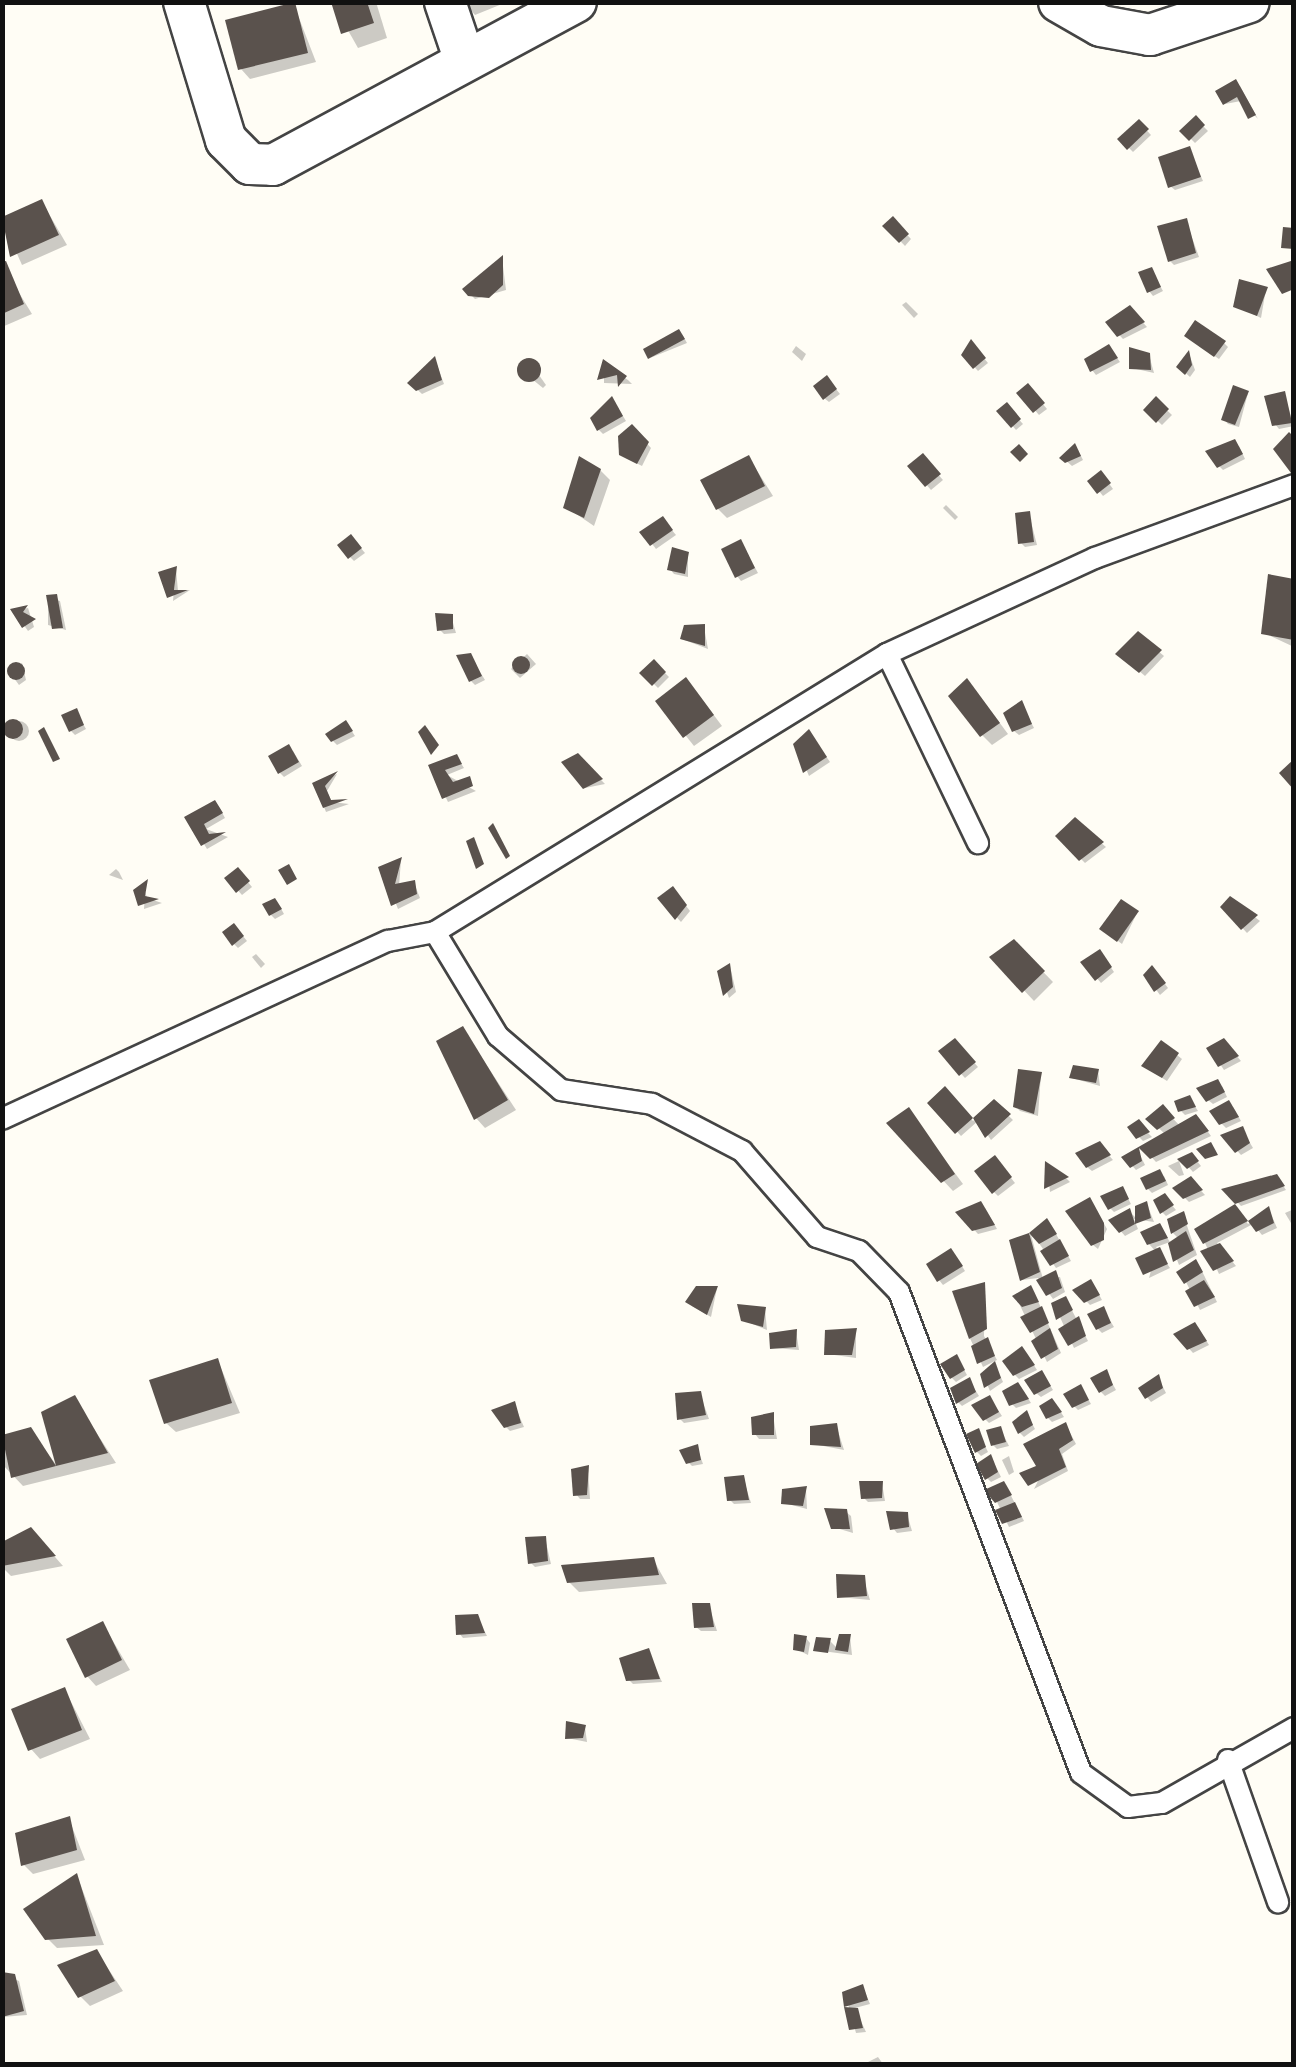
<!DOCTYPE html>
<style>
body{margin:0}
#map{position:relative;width:1296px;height:2067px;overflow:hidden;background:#fffdf5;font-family:Literata,serif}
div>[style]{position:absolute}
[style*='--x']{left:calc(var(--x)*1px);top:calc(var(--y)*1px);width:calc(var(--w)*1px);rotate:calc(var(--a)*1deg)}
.shadow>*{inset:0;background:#0003}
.round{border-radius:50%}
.building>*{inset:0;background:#5a524d}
.roads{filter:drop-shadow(2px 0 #444) drop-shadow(-2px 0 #444) drop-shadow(0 2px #444) drop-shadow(0 -2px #444)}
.lane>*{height:20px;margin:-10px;padding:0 10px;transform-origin:10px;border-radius:10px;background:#fff}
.street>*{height:40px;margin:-20px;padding:0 20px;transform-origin:20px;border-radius:20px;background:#fff}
span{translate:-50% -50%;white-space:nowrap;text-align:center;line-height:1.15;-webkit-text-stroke:10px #fff;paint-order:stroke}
.frame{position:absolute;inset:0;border:5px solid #111;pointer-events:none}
</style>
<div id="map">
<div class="shadow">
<i style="clip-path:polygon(332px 2px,376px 2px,387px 38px,358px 48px)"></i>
<i style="clip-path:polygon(464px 2px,507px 2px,475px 15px)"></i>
<i style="clip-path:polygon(294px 5px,316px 62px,250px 79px,241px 69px)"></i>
<i style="clip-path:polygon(1240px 86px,1258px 119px,1241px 101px,1225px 104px)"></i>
<i style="clip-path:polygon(1196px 119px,1208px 131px,1195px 143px,1183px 131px)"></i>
<i style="clip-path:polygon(1139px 122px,1151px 135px,1133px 152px,1120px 139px)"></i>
<i style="clip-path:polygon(1189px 149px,1203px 181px,1175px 190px,1170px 186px)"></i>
<i style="clip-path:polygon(42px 202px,67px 245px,22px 265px,2px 220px)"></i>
<i style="clip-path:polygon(893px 220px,911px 239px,905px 246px,886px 226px)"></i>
<i style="clip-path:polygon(1186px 221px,1199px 257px,1174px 265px,1170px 261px)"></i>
<i style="clip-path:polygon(502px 258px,506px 290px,475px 299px,465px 289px)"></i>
<i style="clip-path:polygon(2px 265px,32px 314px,2px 327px)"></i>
<i style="clip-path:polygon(1151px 270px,1163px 291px,1153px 296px,1149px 291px)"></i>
<i style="clip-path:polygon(1266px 289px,1261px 318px,1236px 306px)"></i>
<i style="clip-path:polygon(906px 302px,918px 314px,914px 318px,902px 305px)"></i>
<i style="clip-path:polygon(1130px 308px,1147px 327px,1123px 339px,1108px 323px)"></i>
<i style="clip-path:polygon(683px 336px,687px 343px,650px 358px)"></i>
<i style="clip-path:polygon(1191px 340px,1224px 343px,1228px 347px,1219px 359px)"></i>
<i style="clip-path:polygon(971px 343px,988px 363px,978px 371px,964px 355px)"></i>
<i style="clip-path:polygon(796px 346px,806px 354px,802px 361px,792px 352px)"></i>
<i style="clip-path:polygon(1112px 351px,1120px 362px,1096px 375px,1092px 370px)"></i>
<i style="clip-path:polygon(1189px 354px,1195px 370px,1190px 377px,1179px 367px)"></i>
<i style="clip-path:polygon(1149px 355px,1154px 373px,1132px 368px)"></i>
<i style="clip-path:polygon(527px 358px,546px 385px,543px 388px,517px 367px)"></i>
<i style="clip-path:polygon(435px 360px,444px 384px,422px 394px,410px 383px)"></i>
<i style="clip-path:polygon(604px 363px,628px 380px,632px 384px,604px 383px)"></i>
<i style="clip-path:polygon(831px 383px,840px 394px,829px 402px,824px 398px)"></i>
<i style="clip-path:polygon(1028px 386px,1047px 409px,1039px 415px,1020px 393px)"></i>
<i style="clip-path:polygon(1248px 393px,1239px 427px,1228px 424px,1224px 419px)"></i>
<i style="clip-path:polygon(1284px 394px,1294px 426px,1279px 429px,1275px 424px)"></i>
<i style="clip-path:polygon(1156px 400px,1172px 415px,1162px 425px,1146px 410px)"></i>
<i style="clip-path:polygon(615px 403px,626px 421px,603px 434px,599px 430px)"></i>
<i style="clip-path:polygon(1006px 405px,1023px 424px,1016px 430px,1000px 411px)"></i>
<i style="clip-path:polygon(632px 427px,651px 448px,642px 466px,626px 458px)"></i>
<i style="clip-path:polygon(1239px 446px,1245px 459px,1223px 470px,1219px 466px)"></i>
<i style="clip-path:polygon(1078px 450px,1083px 460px,1072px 466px,1063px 458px)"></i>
<i style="clip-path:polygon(923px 457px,943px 480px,931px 490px,911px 467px)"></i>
<i style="clip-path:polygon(749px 458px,773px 496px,727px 518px,718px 509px)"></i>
<i style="clip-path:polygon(600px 470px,610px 480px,594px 526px,566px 507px)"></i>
<i style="clip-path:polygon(1105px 478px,1113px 489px,1103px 496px,1091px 481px)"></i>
<i style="clip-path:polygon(943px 508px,946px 505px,958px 517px,955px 520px)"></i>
<i style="clip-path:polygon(1029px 514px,1037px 545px,1025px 547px,1021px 543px)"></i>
<i style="clip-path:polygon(666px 523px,676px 535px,656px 549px,643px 532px)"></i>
<i style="clip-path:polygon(355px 541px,365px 553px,354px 561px,350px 557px)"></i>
<i style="clip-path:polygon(741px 542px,758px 573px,741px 581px,737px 576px)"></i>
<i style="clip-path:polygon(688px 554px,688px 577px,674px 574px,670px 569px)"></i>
<i style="clip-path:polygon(176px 569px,178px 591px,190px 590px,173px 601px)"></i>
<i style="clip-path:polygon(1294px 582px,1294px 647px,1264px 633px)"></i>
<i style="clip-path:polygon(48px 598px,60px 601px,66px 630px,48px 625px)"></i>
<i style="clip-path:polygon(28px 608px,34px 627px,28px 631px,14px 611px)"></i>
<i style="clip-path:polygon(451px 616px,456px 633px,444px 634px,440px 630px)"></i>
<i style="clip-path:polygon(704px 627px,708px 649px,682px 639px)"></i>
<i style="clip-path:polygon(1138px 634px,1164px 656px,1145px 676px,1119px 654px)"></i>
<i style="clip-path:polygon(527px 654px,536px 664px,520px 678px,511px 669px)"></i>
<i style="clip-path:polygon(470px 656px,485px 680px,475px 685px,471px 681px)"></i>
<i style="clip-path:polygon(654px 662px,669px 677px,658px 688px,643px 673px)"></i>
<i style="clip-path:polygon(22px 663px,26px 680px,19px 685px,8px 670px)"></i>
<i style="clip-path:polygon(695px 690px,722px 726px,694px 746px,658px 701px)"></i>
<i style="clip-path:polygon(976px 691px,1008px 734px,992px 745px,982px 735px)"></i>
<i style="clip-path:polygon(1021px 703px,1034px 728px,1019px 735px,1014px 731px)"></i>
<i style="clip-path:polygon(76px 711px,86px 729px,75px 735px,71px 731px)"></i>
<i class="round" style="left:9px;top:721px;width:20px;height:20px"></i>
<i style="clip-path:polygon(349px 727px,355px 736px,337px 745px,333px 741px)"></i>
<i style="clip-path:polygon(812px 736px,830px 762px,809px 776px,796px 745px)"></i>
<i style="clip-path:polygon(293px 751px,302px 766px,284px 777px,280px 773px)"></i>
<i style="clip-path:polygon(578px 756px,605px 784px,585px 788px)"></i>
<i style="clip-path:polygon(457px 757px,464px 768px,447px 775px,476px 791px,448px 802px,431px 767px)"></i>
<i style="clip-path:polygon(337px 774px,327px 791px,332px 802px,349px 804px,326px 812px,315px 784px)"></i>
<i style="clip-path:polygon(219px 807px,225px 818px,206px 829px,228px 837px,207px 849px,188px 818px)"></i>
<i style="clip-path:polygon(1075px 821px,1106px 847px,1085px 863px,1058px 836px)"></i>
<i style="clip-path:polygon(401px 860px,399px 886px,414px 883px,420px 898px,398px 909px,382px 868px)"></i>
<i style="clip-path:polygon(116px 869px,119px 872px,123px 880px,109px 875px)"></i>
<i style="clip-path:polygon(238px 870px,252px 887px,242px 895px,228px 879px)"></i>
<i style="clip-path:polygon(145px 891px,147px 898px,162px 903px,144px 909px)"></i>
<i style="clip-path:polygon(677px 894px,690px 911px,681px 922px,660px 899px)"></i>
<i style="clip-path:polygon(1231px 899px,1260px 921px,1247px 933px,1223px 907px)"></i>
<i style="clip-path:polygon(279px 905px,284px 914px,275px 919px,271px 915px)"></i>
<i style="clip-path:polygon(1137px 913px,1122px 944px,1106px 932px)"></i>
<i style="clip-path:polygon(238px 930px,247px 941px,238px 948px,234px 944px)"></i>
<i style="clip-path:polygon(1014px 942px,1053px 982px,1034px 1001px,993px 957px)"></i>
<i style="clip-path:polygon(256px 954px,265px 964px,261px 968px,252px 957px)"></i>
<i style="clip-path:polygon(1103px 956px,1114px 972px,1101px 983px,1084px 963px)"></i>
<i style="clip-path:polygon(730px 966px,736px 992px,729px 998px,720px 972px)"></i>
<i style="clip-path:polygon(1156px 972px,1168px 988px,1160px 995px,1146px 976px)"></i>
<i style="clip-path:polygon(463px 1029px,516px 1110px,485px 1128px,476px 1118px)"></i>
<i style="clip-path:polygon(955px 1041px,978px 1067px,965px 1078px,941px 1052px)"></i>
<i style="clip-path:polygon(1224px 1041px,1241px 1061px,1224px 1070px,1210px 1049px)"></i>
<i style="clip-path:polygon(1162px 1043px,1182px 1059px,1167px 1081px,1148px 1069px)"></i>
<i style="clip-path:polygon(1098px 1071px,1100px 1086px,1072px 1078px)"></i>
<i style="clip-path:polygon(1041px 1074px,1038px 1116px,1020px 1111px,1015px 1106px)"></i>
<i style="clip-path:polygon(1222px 1086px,1227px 1097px,1213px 1104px,1208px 1100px)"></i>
<i style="clip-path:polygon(945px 1090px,973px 1121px,994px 1102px,1013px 1120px,991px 1140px,978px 1121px,961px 1136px,931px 1103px)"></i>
<i style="clip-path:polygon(1190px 1098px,1198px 1111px,1185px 1115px,1180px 1110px)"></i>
<i style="clip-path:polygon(1233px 1107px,1241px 1121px,1226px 1128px,1221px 1123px)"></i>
<i style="clip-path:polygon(1163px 1108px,1180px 1126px,1200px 1121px,1211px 1136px,1156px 1162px,1143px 1148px,1166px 1135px,1149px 1119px)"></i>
<i style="clip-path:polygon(908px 1110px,963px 1184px,953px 1191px,889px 1123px)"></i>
<i style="clip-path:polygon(1138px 1123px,1152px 1137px,1143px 1141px,1130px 1128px)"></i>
<i style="clip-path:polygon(1242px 1129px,1253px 1148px,1241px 1155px,1224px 1136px)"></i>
<i style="clip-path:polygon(1099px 1144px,1113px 1160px,1092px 1171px,1087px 1167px)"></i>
<i style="clip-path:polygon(1138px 1151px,1145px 1165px,1136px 1170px,1125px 1158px)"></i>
<i style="clip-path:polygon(1192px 1155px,1201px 1166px,1193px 1172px,1182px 1160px)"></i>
<i style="clip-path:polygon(1179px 1161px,1184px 1175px,1179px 1176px,1168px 1166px)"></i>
<i style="clip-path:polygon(999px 1163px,1015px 1183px,998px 1196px,994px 1192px)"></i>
<i style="clip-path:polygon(1047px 1166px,1067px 1179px,1070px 1182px,1050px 1192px)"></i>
<i style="clip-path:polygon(1164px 1176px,1168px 1185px,1152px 1193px,1148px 1189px)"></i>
<i style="clip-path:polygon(1190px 1179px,1205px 1195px,1189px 1202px,1176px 1189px)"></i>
<i style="clip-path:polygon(1280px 1181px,1286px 1190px,1241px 1206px,1226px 1190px)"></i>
<i style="clip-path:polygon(1123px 1189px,1131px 1204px,1114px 1212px,1110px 1208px)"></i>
<i style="clip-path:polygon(1164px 1196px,1176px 1210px,1166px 1216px,1162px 1212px)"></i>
<i style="clip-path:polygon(1093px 1204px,1107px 1229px,1098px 1249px,1093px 1245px)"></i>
<i style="clip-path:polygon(1147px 1204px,1154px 1222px,1134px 1219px,1138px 1229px,1125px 1236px,1112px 1221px,1129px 1211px,1138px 1220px)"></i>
<i style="clip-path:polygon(985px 1208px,997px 1229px,978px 1234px,959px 1213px)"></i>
<i style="clip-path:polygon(1269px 1209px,1277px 1228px,1262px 1235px,1253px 1224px,1217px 1243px,1236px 1266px,1219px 1274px,1205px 1243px,1239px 1211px,1248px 1224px)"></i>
<i style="clip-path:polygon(1294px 1209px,1294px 1228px,1285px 1213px)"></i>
<i style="clip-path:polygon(1183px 1214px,1197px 1255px,1179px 1265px,1170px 1242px,1156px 1247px,1170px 1268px,1149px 1278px,1156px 1252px,1149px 1244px,1163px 1230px,1171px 1244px,1179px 1239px,1173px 1233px)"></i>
<i style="clip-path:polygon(1051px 1225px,1071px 1261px,1056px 1268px,1032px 1233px)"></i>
<i style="clip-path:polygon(1031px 1235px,1043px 1279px,1060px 1277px,1065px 1292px,1053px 1299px,1038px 1278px,1022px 1280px,1012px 1242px)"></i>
<i style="clip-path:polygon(955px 1255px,965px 1271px,943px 1285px,939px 1280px)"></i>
<i style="clip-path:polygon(1200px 1267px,1217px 1302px,1200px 1310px,1186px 1282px)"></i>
<i style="clip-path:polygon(985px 1285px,984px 1336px,997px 1360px,983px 1367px,964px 1325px)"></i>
<i style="clip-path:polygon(1095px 1287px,1102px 1300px,1090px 1305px,1076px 1290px)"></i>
<i style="clip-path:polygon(717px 1288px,711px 1317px,692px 1306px)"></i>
<i style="clip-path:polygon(1034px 1292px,1061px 1353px,1047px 1362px,1016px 1297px)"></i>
<i style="clip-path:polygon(1066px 1299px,1088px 1341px,1074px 1348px,1054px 1304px)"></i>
<i style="clip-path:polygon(765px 1309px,767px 1330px,743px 1320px)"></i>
<i style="clip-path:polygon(1103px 1309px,1114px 1327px,1102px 1333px,1098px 1329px)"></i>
<i style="clip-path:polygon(1199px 1329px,1209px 1345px,1193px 1353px,1177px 1335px)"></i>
<i style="clip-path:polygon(796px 1331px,799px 1350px,773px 1348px)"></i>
<i style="clip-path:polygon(856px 1331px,856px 1358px,827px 1354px)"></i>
<i style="clip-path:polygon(1026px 1353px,1037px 1370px,1019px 1379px,1015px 1375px)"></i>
<i style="clip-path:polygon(957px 1357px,967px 1375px,956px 1382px,952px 1378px)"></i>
<i style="clip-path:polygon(218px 1361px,240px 1413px,176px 1432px,166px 1423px)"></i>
<i style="clip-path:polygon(995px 1364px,1003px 1382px,990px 1391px,983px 1375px)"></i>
<i style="clip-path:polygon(1106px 1372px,1116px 1390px,1105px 1396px,1101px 1392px)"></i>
<i style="clip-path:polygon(1045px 1377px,1053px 1390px,1041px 1397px,1036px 1393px)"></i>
<i style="clip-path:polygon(1158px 1377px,1166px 1393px,1151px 1402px,1147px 1397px)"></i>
<i style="clip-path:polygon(969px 1380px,979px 1396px,962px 1406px,958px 1402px)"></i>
<i style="clip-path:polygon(1081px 1387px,1091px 1404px,1078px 1410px,1074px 1406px)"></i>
<i style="clip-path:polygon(1022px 1389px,1031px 1403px,1016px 1408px,1012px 1404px)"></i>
<i style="clip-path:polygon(700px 1394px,709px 1419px,684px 1423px,680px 1419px)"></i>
<i style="clip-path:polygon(74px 1398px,116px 1463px,23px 1486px,2px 1464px,2px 1437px,30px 1429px,57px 1466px)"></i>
<i style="clip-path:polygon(990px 1398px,1002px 1416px,989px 1423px,985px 1419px)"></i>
<i style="clip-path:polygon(514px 1404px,524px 1427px,510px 1431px,506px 1427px)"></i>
<i style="clip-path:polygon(1056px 1405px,1064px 1417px,1052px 1422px,1048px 1418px)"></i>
<i style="clip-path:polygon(1027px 1414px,1035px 1429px,1024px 1437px,1020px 1433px)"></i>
<i style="clip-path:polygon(773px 1415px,777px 1439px,759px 1439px,755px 1434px)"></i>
<i style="clip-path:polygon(836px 1425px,844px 1450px,813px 1444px)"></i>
<i style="clip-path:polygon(1066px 1425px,1076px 1444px,1062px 1454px,1068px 1471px,1034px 1489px)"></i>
<i style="clip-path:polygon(1000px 1428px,1009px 1446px,997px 1449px,993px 1445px)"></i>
<i style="clip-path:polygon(978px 1431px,988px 1452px,981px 1456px,977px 1452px)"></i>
<i style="clip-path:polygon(697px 1447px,703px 1464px,692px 1466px,688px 1462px)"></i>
<i style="clip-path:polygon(1009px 1456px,1014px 1472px,1009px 1475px,1002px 1460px)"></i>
<i style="clip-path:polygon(991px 1457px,1001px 1477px,991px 1482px,987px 1478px)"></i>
<i style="clip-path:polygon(588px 1468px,590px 1499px,580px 1499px,576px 1494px)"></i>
<i style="clip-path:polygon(743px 1478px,751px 1503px,734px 1504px,730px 1500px)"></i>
<i style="clip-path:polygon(882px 1483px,885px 1501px,868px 1502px,864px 1498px)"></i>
<i style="clip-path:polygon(1007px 1488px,1024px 1521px,1009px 1527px,997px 1502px)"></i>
<i style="clip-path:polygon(806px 1489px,807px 1509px,784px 1503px)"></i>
<i style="clip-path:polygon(846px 1512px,851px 1516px,853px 1533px,833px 1527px)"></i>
<i style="clip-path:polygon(907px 1514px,912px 1531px,897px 1533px,893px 1528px)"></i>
<i style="clip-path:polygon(545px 1538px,551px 1564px,535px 1567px,531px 1563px)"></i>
<i style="clip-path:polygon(40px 1540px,63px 1566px,11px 1576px,2px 1567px,2px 1545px)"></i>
<i style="clip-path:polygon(653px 1559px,667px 1584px,579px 1592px,569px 1582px)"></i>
<i style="clip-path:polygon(863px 1577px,870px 1600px,839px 1597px)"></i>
<i style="clip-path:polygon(709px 1606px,717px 1631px,701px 1631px,696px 1627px)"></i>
<i style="clip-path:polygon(477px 1616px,487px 1636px,463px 1638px,459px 1633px)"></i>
<i style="clip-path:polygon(103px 1624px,130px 1670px,96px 1686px,87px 1676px)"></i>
<i style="clip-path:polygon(850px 1636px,852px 1655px,815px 1650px,830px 1641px,838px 1649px)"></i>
<i style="clip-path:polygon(806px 1638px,810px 1643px,808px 1655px,796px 1649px)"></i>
<i style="clip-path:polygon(648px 1651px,662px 1682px,633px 1684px,628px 1679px)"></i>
<i style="clip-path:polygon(65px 1690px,90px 1739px,40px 1759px,31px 1749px)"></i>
<i style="clip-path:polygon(585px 1727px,587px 1742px,567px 1738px)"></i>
<i style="clip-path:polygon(69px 1819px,85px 1860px,33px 1874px,24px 1865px)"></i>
<i style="clip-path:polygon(77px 1876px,104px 1945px,57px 1948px,47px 1938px)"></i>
<i style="clip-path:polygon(97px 1952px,123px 1991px,90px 2006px,80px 1996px)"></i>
<i style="clip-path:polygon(2px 1974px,19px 1981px,27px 2015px,2px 2017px)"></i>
<i style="clip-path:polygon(863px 1987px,870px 2004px,855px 2008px,866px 2032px,856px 2033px,845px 1993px)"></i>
<i style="clip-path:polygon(878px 2057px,883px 2064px,864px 2064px)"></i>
</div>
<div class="building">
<i style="clip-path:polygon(295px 2px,308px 53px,238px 70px,225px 20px)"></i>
<i style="clip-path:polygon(331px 2px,367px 2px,374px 23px,341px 34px)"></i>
<i style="clip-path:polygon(1236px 79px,1256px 115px,1248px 119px,1237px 97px,1223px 105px,1215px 91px)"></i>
<i style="clip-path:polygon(1196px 115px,1205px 125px,1189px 141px,1179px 131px)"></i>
<i style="clip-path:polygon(1139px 119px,1149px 129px,1127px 150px,1117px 139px)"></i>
<i style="clip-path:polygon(1190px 146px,1201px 177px,1168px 188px,1158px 157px)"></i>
<i style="clip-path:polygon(42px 199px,59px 235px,10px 257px,2px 217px)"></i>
<i style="clip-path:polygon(893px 216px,909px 234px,899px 243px,882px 226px)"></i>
<i style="clip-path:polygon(1187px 218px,1196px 253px,1168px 262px,1157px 226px)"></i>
<i style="clip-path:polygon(1283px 227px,1294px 228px,1294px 249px,1281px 248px)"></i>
<i style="clip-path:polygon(503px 255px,503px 285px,489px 298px,468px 296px,462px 289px)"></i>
<i style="clip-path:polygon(1294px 260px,1294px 289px,1282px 294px,1266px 269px)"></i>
<i style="clip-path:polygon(6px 261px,24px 304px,2px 314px,2px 262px)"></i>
<i style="clip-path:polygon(1152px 267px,1161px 287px,1147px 293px,1138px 272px)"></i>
<i style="clip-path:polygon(1239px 279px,1268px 287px,1257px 316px,1233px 307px)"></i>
<i style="clip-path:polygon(1130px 305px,1145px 322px,1117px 337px,1105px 322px)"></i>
<i style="clip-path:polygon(1195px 320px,1226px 341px,1214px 357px,1184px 336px)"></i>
<i style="clip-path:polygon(679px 329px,685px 339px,648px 359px,643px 349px)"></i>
<i style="clip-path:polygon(971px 339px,986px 358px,973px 369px,961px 355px)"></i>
<i style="clip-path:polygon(1109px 344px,1118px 358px,1090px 372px,1084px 359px)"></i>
<i style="clip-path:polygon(1129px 347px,1150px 353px,1151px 370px,1129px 369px)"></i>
<i style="clip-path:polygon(1189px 350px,1192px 365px,1185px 375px,1176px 367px)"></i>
<i style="clip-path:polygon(435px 356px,442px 380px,416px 391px,407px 383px)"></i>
<i class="round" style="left:517px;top:358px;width:24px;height:24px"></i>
<i style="clip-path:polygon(603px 359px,627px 376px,618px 387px,617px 375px,597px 380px)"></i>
<i style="clip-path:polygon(827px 375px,837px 389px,823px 400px,813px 386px)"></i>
<i style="clip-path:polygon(1028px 383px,1045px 403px,1033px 413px,1016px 393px)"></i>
<i style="clip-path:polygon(1233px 385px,1249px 391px,1235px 425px,1221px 420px)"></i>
<i style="clip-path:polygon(1285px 391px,1292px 423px,1272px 426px,1264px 396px)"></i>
<i style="clip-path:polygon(612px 396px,623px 416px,597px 431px,590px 418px)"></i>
<i style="clip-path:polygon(1156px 396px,1169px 409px,1156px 423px,1143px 410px)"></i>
<i style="clip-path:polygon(1007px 402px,1021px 419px,1011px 428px,996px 411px)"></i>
<i style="clip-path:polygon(632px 424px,649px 442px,637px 464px,619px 455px,618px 436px)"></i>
<i style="clip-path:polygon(1289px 432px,1294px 437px,1294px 477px,1273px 449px)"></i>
<i style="clip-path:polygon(1235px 439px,1243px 454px,1217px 468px,1205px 451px)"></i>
<i style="clip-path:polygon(1075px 443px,1081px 456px,1065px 463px,1059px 458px)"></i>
<i style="clip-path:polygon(1019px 444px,1028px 454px,1020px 462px,1010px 452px)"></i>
<i style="clip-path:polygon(923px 453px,941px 474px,925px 487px,907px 466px)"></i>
<i style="clip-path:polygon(749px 455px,765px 486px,716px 510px,700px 480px)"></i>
<i style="clip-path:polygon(579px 456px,601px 469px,584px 518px,563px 508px)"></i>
<i style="clip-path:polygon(1101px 470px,1111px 483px,1097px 494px,1087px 481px)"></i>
<i style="clip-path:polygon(1030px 511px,1034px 542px,1018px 544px,1015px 513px)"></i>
<i style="clip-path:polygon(663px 516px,673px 530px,650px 546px,639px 532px)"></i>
<i style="clip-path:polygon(351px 534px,362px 548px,348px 559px,337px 545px)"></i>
<i style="clip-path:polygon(741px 539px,755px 568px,735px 578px,721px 549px)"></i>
<i style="clip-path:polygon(672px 547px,689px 552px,685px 574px,667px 570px)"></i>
<i style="clip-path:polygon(177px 566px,174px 590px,188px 590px,167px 598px,158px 572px)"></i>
<i style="clip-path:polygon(1268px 574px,1294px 579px,1294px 640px,1261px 634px)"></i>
<i style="clip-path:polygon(57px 594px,63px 628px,52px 629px,46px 595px)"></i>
<i style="clip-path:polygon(28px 605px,23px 612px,36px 619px,22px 628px,10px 609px)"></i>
<i style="clip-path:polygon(435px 613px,453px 614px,453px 629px,437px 631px)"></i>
<i style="clip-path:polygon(705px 624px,705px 646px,680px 639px,684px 625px)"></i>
<i style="clip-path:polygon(1138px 631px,1162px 650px,1139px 673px,1115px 654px)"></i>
<i style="clip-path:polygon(471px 653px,482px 676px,469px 682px,456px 655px)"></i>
<i class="round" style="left:512px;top:656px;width:18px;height:18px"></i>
<i style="clip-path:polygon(654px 659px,666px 672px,652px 686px,639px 673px)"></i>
<i class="round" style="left:7px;top:662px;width:18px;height:18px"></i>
<i style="clip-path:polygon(686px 677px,714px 715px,683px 738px,655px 701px)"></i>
<i style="clip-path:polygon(967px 678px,1000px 723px,980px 737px,948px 696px)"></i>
<i style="clip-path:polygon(1022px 700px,1032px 724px,1012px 732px,1003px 713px)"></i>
<i style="clip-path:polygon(77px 708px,84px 725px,69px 732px,61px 715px)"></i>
<i class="round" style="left:3px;top:719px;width:20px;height:20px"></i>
<i style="clip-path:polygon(346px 720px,353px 731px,331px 742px,325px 734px)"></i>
<i style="clip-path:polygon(425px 725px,439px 745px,431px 755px,418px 732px)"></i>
<i style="clip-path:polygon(44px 727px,60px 759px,53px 762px,38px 731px)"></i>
<i style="clip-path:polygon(809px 729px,827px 757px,803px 773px,793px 744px)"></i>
<i style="clip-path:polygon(289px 744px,299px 762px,278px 774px,268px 756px)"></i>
<i style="clip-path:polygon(578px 753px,603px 779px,583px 789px,561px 762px)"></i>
<i style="clip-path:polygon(457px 754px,462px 764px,445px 770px,453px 782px,470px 776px,473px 786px,442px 799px,428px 765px)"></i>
<i style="clip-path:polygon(1294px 759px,1294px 790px,1279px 773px)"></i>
<i style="clip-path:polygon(338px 771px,325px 786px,331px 800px,348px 799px,323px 808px,312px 783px)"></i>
<i style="clip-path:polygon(215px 800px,223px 813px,204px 824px,209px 834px,226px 832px,201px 846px,184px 817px)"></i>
<i style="clip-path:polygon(1075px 817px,1104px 842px,1079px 861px,1055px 836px)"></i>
<i style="clip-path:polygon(493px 823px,510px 856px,506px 859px,488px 828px)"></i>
<i style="clip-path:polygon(474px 837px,484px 864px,476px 869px,466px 841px)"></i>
<i style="clip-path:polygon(402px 857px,395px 884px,415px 880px,417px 894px,391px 906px,378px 867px)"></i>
<i style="clip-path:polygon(289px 864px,297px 879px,287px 885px,278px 870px)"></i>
<i style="clip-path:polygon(238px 867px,250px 881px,236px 893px,224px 878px)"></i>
<i style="clip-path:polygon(148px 879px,145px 896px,159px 899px,138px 906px,133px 890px)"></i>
<i style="clip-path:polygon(673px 886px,687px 905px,675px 920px,657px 898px)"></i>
<i style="clip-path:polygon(1230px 896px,1258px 915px,1241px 930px,1220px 907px)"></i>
<i style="clip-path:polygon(275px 898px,282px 909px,269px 916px,262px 904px)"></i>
<i style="clip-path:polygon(1121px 899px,1139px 911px,1117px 942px,1099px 929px)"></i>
<i style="clip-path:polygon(234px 923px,244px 936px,232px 946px,222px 932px)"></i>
<i style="clip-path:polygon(1014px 939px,1045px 971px,1022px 993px,989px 957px)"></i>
<i style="clip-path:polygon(1100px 949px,1112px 967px,1095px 981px,1080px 962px)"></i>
<i style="clip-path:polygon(730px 963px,733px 987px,723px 996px,717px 971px)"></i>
<i style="clip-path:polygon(1152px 965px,1166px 983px,1154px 992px,1143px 975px)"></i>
<i style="clip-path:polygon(463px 1026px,508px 1100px,474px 1120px,436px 1041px)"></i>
<i style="clip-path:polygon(955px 1038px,976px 1062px,959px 1076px,938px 1051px)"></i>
<i style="clip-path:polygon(1224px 1038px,1239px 1056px,1218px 1067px,1206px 1048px)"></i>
<i style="clip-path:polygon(1161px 1040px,1179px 1053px,1162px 1078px,1141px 1066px)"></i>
<i style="clip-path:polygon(1073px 1065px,1099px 1069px,1096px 1083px,1069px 1078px)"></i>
<i style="clip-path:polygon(1018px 1069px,1042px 1072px,1034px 1114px,1013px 1107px)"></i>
<i style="clip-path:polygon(1218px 1079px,1225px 1092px,1206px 1102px,1196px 1088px)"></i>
<i style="clip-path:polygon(945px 1086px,973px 1118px,994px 1099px,1011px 1114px,985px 1138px,973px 1118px,955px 1134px,927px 1103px)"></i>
<i style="clip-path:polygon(1190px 1095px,1196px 1107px,1178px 1112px,1174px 1101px)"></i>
<i style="clip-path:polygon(1229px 1100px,1239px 1117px,1219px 1125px,1209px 1111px)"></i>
<i style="clip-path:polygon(1163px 1104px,1175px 1118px,1157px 1130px,1145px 1119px)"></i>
<i style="clip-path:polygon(909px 1107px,955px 1174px,941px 1183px,886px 1123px)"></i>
<i style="clip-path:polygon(1196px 1114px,1209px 1131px,1150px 1159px,1139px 1148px,1142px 1161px,1130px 1168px,1121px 1157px)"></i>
<i style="clip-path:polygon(1139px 1119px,1150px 1132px,1136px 1139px,1127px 1127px)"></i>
<i style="clip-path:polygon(1243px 1126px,1250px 1143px,1235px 1153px,1220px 1135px)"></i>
<i style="clip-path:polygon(1100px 1141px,1111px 1155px,1086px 1168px,1075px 1153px)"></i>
<i style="clip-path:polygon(1211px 1142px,1218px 1155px,1205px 1159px,1196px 1149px)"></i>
<i style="clip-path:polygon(1192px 1152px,1199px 1161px,1187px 1169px,1177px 1159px)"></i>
<i style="clip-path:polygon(995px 1155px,1012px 1177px,992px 1194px,974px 1171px)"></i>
<i style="clip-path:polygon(1045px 1161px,1069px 1177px,1044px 1189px)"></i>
<i style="clip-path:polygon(1160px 1169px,1166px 1181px,1146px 1190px,1140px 1178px)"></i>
<i style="clip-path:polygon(1277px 1174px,1285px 1186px,1235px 1204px,1221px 1189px)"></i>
<i style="clip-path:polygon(1191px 1176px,1203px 1190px,1183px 1199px,1172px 1188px)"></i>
<i style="clip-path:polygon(1123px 1186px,1129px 1199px,1108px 1210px,1100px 1196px)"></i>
<i style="clip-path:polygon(1165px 1193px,1174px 1205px,1160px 1214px,1153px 1200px)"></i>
<i style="clip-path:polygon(1090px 1197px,1104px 1223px,1104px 1240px,1091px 1246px,1065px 1211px)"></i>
<i style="clip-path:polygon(981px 1201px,995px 1225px,972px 1231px,955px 1212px)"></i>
<i style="clip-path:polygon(1147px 1201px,1151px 1218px,1135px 1224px,1135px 1206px)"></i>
<i style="clip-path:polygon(1235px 1204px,1248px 1221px,1203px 1244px,1194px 1229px)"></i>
<i style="clip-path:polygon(1269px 1206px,1274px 1223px,1256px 1232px,1248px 1221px)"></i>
<i style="clip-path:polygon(1130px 1208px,1135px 1224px,1119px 1233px,1108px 1220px)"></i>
<i style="clip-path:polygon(1184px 1211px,1188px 1224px,1171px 1234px,1167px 1219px)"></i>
<i style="clip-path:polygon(1047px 1218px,1057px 1234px,1039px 1244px,1029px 1233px)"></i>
<i style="clip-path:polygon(1160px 1223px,1168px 1238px,1147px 1245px,1140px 1232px)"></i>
<i style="clip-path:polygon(1186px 1231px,1194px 1250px,1173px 1262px,1168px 1243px)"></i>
<i style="clip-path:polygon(1029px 1233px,1040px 1272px,1020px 1281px,1009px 1240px)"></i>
<i style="clip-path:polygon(1060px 1239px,1069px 1256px,1050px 1266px,1040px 1251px)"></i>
<i style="clip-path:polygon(1220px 1243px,1234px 1261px,1213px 1271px,1200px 1251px)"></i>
<i style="clip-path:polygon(1160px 1247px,1168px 1264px,1143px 1275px,1135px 1258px)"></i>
<i style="clip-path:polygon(951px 1248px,963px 1266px,937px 1282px,926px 1264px)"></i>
<i style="clip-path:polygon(1196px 1259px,1203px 1272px,1184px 1284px,1176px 1272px)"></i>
<i style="clip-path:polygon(1056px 1270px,1062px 1288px,1046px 1296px,1036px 1280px)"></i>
<i style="clip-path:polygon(1091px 1279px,1100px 1295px,1084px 1303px,1072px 1290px)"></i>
<i style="clip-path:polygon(1204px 1280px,1215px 1297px,1194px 1307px,1185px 1291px)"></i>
<i style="clip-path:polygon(985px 1282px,987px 1329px,969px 1339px,952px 1291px)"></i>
<i style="clip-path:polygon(1031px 1285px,1039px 1302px,1022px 1307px,1012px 1296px)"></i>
<i style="clip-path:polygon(696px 1286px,718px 1286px,707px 1315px,685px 1302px)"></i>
<i style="clip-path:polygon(1066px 1296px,1073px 1310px,1056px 1320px,1051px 1303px)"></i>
<i style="clip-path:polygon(737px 1304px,766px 1307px,763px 1327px,741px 1321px)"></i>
<i style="clip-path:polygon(1042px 1306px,1049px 1323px,1030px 1333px,1020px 1317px)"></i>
<i style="clip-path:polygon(1104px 1306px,1111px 1323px,1096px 1330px,1087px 1314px)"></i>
<i style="clip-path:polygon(1079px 1316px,1086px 1336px,1068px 1346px,1058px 1329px)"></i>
<i style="clip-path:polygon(1195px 1322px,1207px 1341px,1187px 1350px,1173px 1334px)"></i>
<i style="clip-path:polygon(857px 1328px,852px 1355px,824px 1355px,825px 1330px)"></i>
<i style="clip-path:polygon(1050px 1328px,1058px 1349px,1041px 1359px,1031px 1341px)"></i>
<i style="clip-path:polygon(797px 1329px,796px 1347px,770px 1349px,769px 1333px)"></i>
<i style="clip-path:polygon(988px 1337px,995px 1356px,977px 1364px,971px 1346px)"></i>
<i style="clip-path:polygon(1022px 1346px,1035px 1365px,1013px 1376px,1002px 1361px)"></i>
<i style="clip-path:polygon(957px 1354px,965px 1370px,950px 1379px,940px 1364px)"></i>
<i style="clip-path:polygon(218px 1358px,232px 1403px,164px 1424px,149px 1380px)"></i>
<i style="clip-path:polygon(995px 1361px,1001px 1378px,984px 1388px,980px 1374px)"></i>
<i style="clip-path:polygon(1107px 1369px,1113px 1385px,1099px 1393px,1090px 1378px)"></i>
<i style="clip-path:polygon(1042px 1370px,1051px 1386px,1034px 1395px,1024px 1380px)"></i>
<i style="clip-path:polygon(1159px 1374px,1163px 1388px,1145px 1399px,1138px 1388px)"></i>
<i style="clip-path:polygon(970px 1377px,976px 1392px,956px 1404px,950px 1388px)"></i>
<i style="clip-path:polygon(1018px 1382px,1029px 1399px,1009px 1406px,1002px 1391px)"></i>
<i style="clip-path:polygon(1081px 1384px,1089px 1400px,1072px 1408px,1063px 1394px)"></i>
<i style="clip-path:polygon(701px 1391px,706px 1415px,677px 1420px,675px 1393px)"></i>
<i style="clip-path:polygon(75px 1395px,108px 1453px,56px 1466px,41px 1412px)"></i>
<i style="clip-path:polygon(990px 1395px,999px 1412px,983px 1421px,971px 1405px)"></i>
<i style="clip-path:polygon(1052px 1398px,1062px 1412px,1046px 1419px,1039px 1406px)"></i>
<i style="clip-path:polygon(515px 1401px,521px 1423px,504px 1428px,491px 1410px)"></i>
<i style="clip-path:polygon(1027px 1410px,1033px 1425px,1018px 1434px,1012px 1422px)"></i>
<i style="clip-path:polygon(774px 1412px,774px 1435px,752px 1435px,751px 1417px)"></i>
<i style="clip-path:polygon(1066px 1422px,1073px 1440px,1059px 1449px,1066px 1467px,1028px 1486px,1019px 1473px,1036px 1466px,1023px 1444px)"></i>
<i style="clip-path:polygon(837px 1423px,841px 1447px,810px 1445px,810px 1426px)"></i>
<i style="clip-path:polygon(1001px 1426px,1006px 1442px,991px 1446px,986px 1430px)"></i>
<i style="clip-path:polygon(31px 1427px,56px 1466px,11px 1478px,2px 1435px)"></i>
<i style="clip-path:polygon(979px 1428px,986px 1447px,975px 1453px,966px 1434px)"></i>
<i style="clip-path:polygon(698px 1444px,701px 1460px,686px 1464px,679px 1450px)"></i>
<i style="clip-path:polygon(991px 1454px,998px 1472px,985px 1480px,976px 1464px)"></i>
<i style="clip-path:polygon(589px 1465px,587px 1495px,573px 1496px,571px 1469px)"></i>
<i style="clip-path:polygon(744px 1475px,749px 1500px,727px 1501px,724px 1477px)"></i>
<i style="clip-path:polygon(859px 1481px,883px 1481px,882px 1498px,861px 1499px)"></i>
<i style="clip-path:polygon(1004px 1481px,1012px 1495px,995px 1503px,984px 1490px)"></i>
<i style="clip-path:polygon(807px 1486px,803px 1506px,781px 1504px,782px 1489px)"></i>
<i style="clip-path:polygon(1015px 1502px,1022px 1517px,1002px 1524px,995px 1510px)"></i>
<i style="clip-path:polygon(824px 1508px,847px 1509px,850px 1529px,831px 1529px)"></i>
<i style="clip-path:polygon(886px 1511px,908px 1512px,909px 1527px,890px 1530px)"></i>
<i style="clip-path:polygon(31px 1527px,56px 1556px,2px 1566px,2px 1542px)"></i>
<i style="clip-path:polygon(546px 1536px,548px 1561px,528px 1564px,525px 1537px)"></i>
<i style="clip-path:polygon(654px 1557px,659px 1575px,567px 1583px,561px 1565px)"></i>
<i style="clip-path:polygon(836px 1574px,865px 1575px,867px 1596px,837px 1598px)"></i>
<i style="clip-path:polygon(692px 1603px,710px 1603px,714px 1627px,694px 1628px)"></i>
<i style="clip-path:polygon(478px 1614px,485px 1633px,456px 1635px,455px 1615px)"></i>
<i style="clip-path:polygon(103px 1621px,122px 1660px,85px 1678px,66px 1639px)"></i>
<i style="clip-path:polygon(794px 1634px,807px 1636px,804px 1652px,793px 1650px)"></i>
<i style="clip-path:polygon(839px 1634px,851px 1634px,848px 1652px,835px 1650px)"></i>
<i style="clip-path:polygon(816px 1637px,831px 1638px,828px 1653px,813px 1651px)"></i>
<i style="clip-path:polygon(649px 1648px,660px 1679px,626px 1681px,619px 1658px)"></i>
<i style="clip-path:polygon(65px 1687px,82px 1730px,28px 1751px,11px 1709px)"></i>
<i style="clip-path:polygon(566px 1721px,586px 1725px,583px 1738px,565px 1739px)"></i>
<i style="clip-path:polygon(70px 1816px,77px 1850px,21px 1866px,15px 1833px)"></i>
<i style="clip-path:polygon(77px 1873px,96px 1936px,45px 1940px,23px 1909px)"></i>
<i style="clip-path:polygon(97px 1949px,115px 1981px,78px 1998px,57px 1965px)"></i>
<i style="clip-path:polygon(2px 1972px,15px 1974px,24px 2011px,2px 2017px)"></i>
<i style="clip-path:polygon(863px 1984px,868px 2000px,844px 2007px,858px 2008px,863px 2028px,849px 2030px,844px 2007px,842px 1992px)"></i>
</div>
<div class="roads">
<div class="lane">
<i style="--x:887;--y:654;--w:210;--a:64.3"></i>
<i style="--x:435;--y:932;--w:531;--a:-31.59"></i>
<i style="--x:887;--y:654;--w:229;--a:-24.8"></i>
<i style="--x:1095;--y:558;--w:212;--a:-20.1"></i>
<i style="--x:2;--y:1119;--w:425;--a:-24.8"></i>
<i style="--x:388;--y:941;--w:48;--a:-10.8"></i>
<i style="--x:435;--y:932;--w:122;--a:58.8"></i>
<i style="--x:498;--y:1036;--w:83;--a:40.6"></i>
<i style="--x:561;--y:1090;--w:92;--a:8.7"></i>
<i style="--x:652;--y:1104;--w:102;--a:27.6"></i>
<i style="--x:742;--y:1151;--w:114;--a:48.9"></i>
<i style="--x:817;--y:1237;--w:44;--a:18.4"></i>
<i style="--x:859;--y:1251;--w:57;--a:45.7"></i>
<i style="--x:899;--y:1292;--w:514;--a:69.27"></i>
<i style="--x:1081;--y:1773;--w:58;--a:35.9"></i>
<i style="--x:1128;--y:1807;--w:34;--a:-7"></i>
<i style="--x:1162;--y:1803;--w:152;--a:-29.6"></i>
<i style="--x:1228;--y:1760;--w:151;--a:70.6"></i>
</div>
<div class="street">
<i style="--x:184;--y:2;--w:144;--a:73.1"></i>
<i style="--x:226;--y:140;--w:34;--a:45"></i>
<i style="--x:250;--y:164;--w:23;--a:2"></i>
<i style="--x:273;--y:165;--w:344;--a:-28.3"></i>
<i style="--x:445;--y:2;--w:59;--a:71.3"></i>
<i style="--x:1059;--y:2;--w:48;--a:29.7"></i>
<i style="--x:1101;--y:26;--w:50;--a:10.4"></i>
<i style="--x:1150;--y:35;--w:104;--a:-18.4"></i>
</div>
</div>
<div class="frame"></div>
</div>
